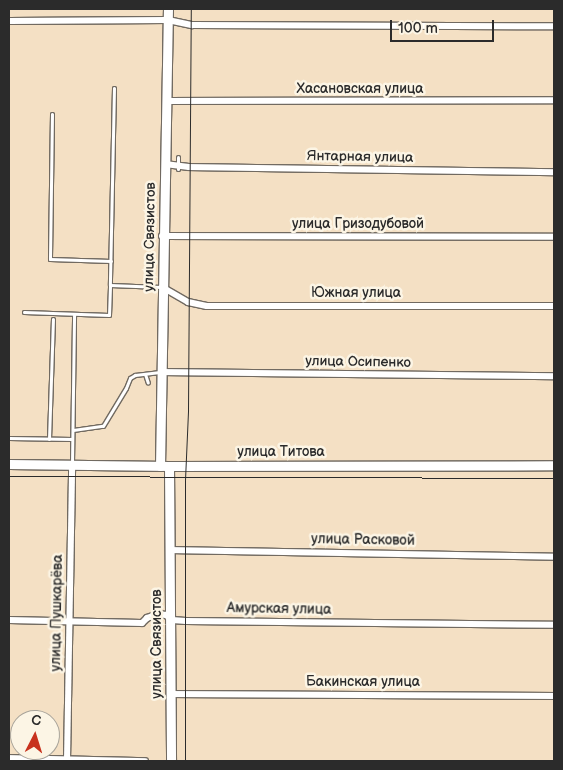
<!DOCTYPE html>
<meta charset="utf-8">
<style>
body{margin:0}
#map{position:relative;width:563px;height:770px;overflow:hidden;background:#f4e0c4;font-family:"Balsamiq Sans",sans-serif}
div>[style]{position:absolute}
[style*='--x']{left:calc(var(--x)*1px);top:calc(var(--y)*1px);width:calc(var(--w)*1px);rotate:calc(var(--a)*1deg)}
.roads{filter:drop-shadow(1px 0 #716a61) drop-shadow(-1px 0 #716a61) drop-shadow(0 1px #716a61) drop-shadow(0 -1px #716a61)}
.lane>*{height:3px;margin:-1.5px;padding:0 1.5px;transform-origin:1.5px;border-radius:1.5px;background:#fff}
.street>*{height:6px;margin:-3px;padding:0 3px;transform-origin:3px;border-radius:3px;background:#fff}
.secondary>*{height:9px;margin:-4.5px;padding:0 4.5px;transform-origin:4.5px;border-radius:4.5px;background:#fff}
.tram>*{height:1px;margin:-0.5px;padding:0 0.5px;transform-origin:0.5px;border-radius:0.5px;background:#2b2b2b}
span{translate:-50% -50%;white-space:nowrap;text-align:center;line-height:1.15;-webkit-text-stroke:5px #fcf5e5;paint-order:stroke}
.street-label{font-size:14px;color:#2b2b2b}
.frame{position:absolute;inset:0;border:10px solid #2b2b2b;pointer-events:none}
.north{position:absolute;left:10px;top:710px;width:50px;height:50px;box-sizing:border-box;background:#fcf5e5;border:1px solid #a8a49b;border-radius:50%;rotate:5deg;font-size:14px;font-weight:700;line-height:20px;text-align:center;color:#2b2b2b}
.north::after{content:'';display:block;margin:auto;width:18px;height:22px;background:#c8321e;clip-path:polygon(50% 0,100% 100%,50% 72%,0 100%)}
.scale{position:absolute;left:390px;top:20px;width:104px;height:22px;box-sizing:border-box;border:2px solid #2b2b2b;border-top:0;padding-left:6px;font-size:15px;line-height:18px;white-space:nowrap;color:#2b2b2b;-webkit-text-stroke:4px #fcf5e5;paint-order:stroke}
</style>
<div id="map">
<div class="roads">
<div class="lane">
<i style="--x:114;--y:88;--w:197;--a:91.2"></i>
<i style="--x:110;--y:285;--w:51;--a:2.2"></i>
<i style="--x:52;--y:114;--w:145;--a:90.8"></i>
<i style="--x:50;--y:259;--w:61;--a:1.9"></i>
<i style="--x:178;--y:169;--w:12;--a:-90"></i>
<i style="--x:24;--y:312;--w:85;--a:2"></i>
<i style="--x:109;--y:315;--w:30;--a:-88"></i>
<i style="--x:145;--y:374;--w:9;--a:72"></i>
<i style="--x:73;--y:430;--w:30;--a:-8"></i>
<i style="--x:103;--y:426;--w:44;--a:-58.8"></i>
<i style="--x:126;--y:388;--w:11;--a:-68"></i>
<i style="--x:130;--y:378;--w:6;--a:-31"></i>
<i style="--x:135;--y:375;--w:25;--a:-7"></i>
<i style="--x:9;--y:438;--w:63;--a:0.9"></i>
<i style="--x:49;--y:439;--w:120;--a:-88.1"></i>
<i style="--x:72;--y:463;--w:149;--a:-89.2"></i>
</div>
<div class="street">
<i style="--x:9;--y:21;--w:159;--a:-0.4"></i>
<i style="--x:168;--y:20;--w:25;--a:12"></i>
<i style="--x:192;--y:25;--w:362;--a:0.2"></i>
<i style="--x:166;--y:101;--w:388;--a:-0.1"></i>
<i style="--x:165;--y:164;--w:24;--a:7"></i>
<i style="--x:189;--y:167;--w:365;--a:0.8"></i>
<i style="--x:162;--y:236;--w:392;--a:0.1"></i>
<i style="--x:162;--y:287;--w:30;--a:30"></i>
<i style="--x:188;--y:302;--w:19;--a:12"></i>
<i style="--x:207;--y:306;--w:347;--a:0"></i>
<i style="--x:162;--y:372;--w:392;--a:0.6"></i>
<i style="--x:171;--y:550;--w:383;--a:1"></i>
<i style="--x:9;--y:620;--w:133;--a:1.3"></i>
<i style="--x:142;--y:623;--w:7;--a:-45"></i>
<i style="--x:147;--y:618;--w:12;--a:-20"></i>
<i style="--x:158;--y:614;--w:8;--a:7"></i>
<i style="--x:166;--y:615;--w:8;--a:40"></i>
<i style="--x:172;--y:620;--w:14;--a:4"></i>
<i style="--x:186;--y:621;--w:368;--a:0.6"></i>
<i style="--x:171;--y:694;--w:383;--a:0.3"></i>
<i style="--x:9;--y:758;--w:136;--a:1.3"></i>
<i style="--x:67;--y:761;--w:296;--a:-89"></i>
</div>
<div class="secondary">
<i style="--x:9;--y:464;--w:160;--a:0.7"></i>
<i style="--x:169;--y:466;--w:385;--a:-0.1"></i>
<i style="--x:160;--y:466;--w:457;--a:-89"></i>
<i style="--x:169;--y:466;--w:295;--a:89.6"></i>
</div>
</div>
<div class="tram">
<i style="--x:9;--y:476;--w:545;--a:0.21"></i>
<i style="--x:185;--y:761;--w:281;--a:-90"></i>
<i style="--x:185;--y:480;--w:70;--a:-87.5"></i>
<i style="--x:188;--y:410;--w:401;--a:-89.6"></i>
</div>
<div class="street-label">
<span style="left:360px;top:89px">Хасановская улица</span>
<span style="left:360px;top:157px;rotate:1deg">Янтарная улица</span>
<span style="left:358px;top:224px">улица Гризодубовой</span>
<span style="left:150px;top:237px;rotate:-89deg">улица Связистов</span>
<span style="left:356px;top:293px">Южная улица</span>
<span style="left:358px;top:362px;rotate:1deg">улица Осипенко</span>
<span style="left:281px;top:452px">улица Титова</span>
<span style="left:363px;top:540px;rotate:1deg">улица Расковой</span>
<span style="left:279px;top:609px;rotate:1deg">Амурская улица</span>
<span style="left:57px;top:613px;rotate:-89deg">улица Пушкарёва</span>
<span style="left:157px;top:644px;rotate:-90deg">улица Связистов</span>
<span style="left:363px;top:682px">Бакинская улица</span>
</div>
<div class="frame"></div>
<div class="north">С</div>
<div class="scale">100 m</div>
</div>
